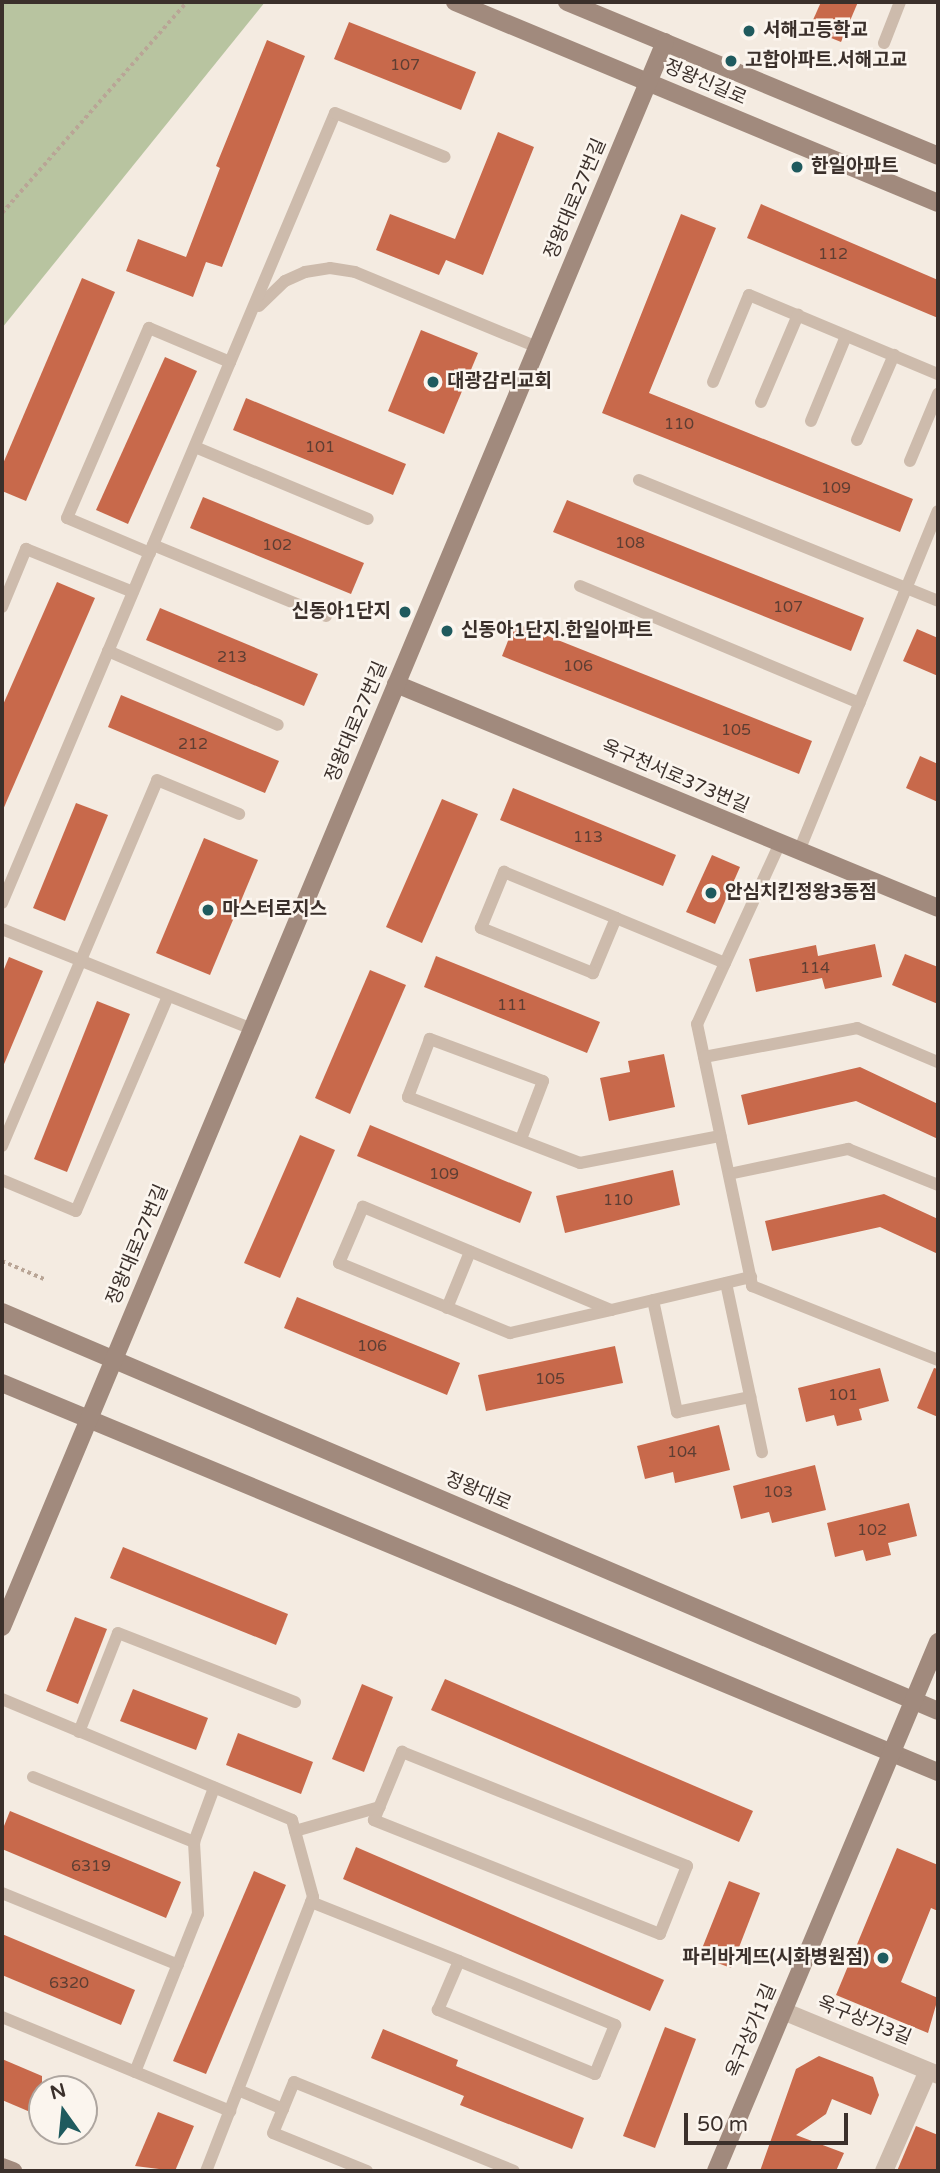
<!DOCTYPE html>
<meta charset="utf-8">
<style>
body{margin:0}
#map{position:relative;width:940px;height:2173px;overflow:hidden;background:#f4ebe1;font-family:"Varela Round","Noto Sans KR",sans-serif}
div>[style]{position:absolute}
[style*='--x']{left:calc(var(--x)*1px);top:calc(var(--y)*1px);width:calc(var(--w)*1px);rotate:calc(var(--a)*1deg)}
.green>*{inset:0;background:#b8c4a0}
.building>*{inset:0;background:#c8694b}
.path>*{height:3.5px;margin-top:-1.75px;transform-origin:0;background:repeating-linear-gradient(90deg,#b9a596 0 3.5px,transparent 0 7px)}
.lane>*{height:12px;margin:-6px;padding:0 6px;transform-origin:6px;border-radius:6px;background:#cdbbac}
.street>*{height:18px;margin:-9px;padding:0 9px;transform-origin:9px;border-radius:9px;background:#cdbbac}
.secondary>*{height:18px;margin:-9px;padding:0 9px;transform-origin:9px;border-radius:9px;background:#a18a7d}
.dots>*{width:19px;height:19px;translate:-50% -50%;box-sizing:border-box;border:4px solid #fbf5ee;border-radius:50%}
span{translate:-50% -50%;white-space:nowrap;text-align:center;line-height:1.15;-webkit-text-stroke:5px #fbf5ee;paint-order:stroke}
.number-label{font-size:16px;color:#5e3e33}
.number-label span{-webkit-text-stroke-width:0}
.poi-label{font-size:19px;color:#3b302b;font-weight:700}
.left{translate:0 -50%;text-align:left}
.right{translate:-100% -50%;text-align:right}
.street-label{font-size:19px;color:#3b302b}
.frame{position:absolute;inset:0;border:4px solid #3b302b;pointer-events:none}
.north{position:absolute;left:28px;top:2075px;width:70px;height:70px;box-sizing:border-box;background:#fbf5ee;border:2px solid #aea6a0;border-radius:50%;rotate:345deg;font-size:19px;font-weight:700;line-height:28px;text-align:center;color:#3b302b}
.north::after{content:'';display:block;margin:auto;width:24px;height:32px;background:#1f5a5e;clip-path:polygon(50% 0,100% 100%,50% 72%,0 100%)}
.scale{position:absolute;left:684px;top:2113px;width:164px;height:32px;box-sizing:border-box;border:4px solid #3b302b;border-top:0;padding-left:9px;font-size:21px;line-height:24px;white-space:nowrap;color:#3b302b;-webkit-text-stroke:5px #fbf5ee;paint-order:stroke}
</style>
<div id="map">
<div class="green">
<i style="clip-path:polygon(2px 2px,265px 2px,2px 328px)"></i>
</div>
<div class="building">
<i style="clip-path:polygon(821px 2px,858px 2px,841px 42px,809px 29px)"></i>
<i style="clip-path:polygon(349px 22px,476px 72px,461px 110px,334px 59px)"></i>
<i style="clip-path:polygon(267px 40px,305px 56px,222px 267px,206px 262px,193px 297px,126px 271px,138px 239px,186px 257px,220px 168px,216px 166px)"></i>
<i style="clip-path:polygon(498px 132px,534px 147px,483px 275px,446px 260px,439px 275px,376px 250px,390px 214px,455px 239px)"></i>
<i style="clip-path:polygon(761px 204px,938px 280px,938px 318px,747px 238px)"></i>
<i style="clip-path:polygon(681px 214px,716px 228px,649px 393px,913px 499px,900px 532px,602px 413px)"></i>
<i style="clip-path:polygon(82px 278px,115px 292px,26px 501px,2px 491px,2px 466px)"></i>
<i style="clip-path:polygon(421px 330px,478px 353px,444px 434px,388px 411px)"></i>
<i style="clip-path:polygon(165px 357px,197px 371px,128px 524px,96px 510px)"></i>
<i style="clip-path:polygon(246px 398px,406px 464px,393px 495px,233px 430px)"></i>
<i style="clip-path:polygon(203px 497px,364px 563px,351px 594px,190px 528px)"></i>
<i style="clip-path:polygon(567px 500px,864px 618px,851px 651px,553px 532px)"></i>
<i style="clip-path:polygon(57px 582px,95px 598px,2px 812px,2px 707px)"></i>
<i style="clip-path:polygon(160px 608px,318px 674px,304px 706px,146px 640px)"></i>
<i style="clip-path:polygon(515px 623px,812px 741px,799px 774px,502px 656px)"></i>
<i style="clip-path:polygon(917px 629px,938px 638px,938px 676px,903px 661px)"></i>
<i style="clip-path:polygon(121px 695px,279px 761px,265px 793px,108px 727px)"></i>
<i style="clip-path:polygon(920px 756px,938px 764px,938px 802px,906px 788px)"></i>
<i style="clip-path:polygon(513px 788px,676px 855px,663px 886px,500px 820px)"></i>
<i style="clip-path:polygon(442px 799px,478px 814px,422px 943px,386px 927px)"></i>
<i style="clip-path:polygon(76px 803px,108px 815px,65px 921px,33px 908px)"></i>
<i style="clip-path:polygon(204px 838px,258px 860px,210px 975px,156px 953px)"></i>
<i style="clip-path:polygon(712px 855px,740px 867px,715px 924px,686px 912px)"></i>
<i style="clip-path:polygon(875px 944px,882px 977px,825px 989px,822px 978px,756px 992px,749px 959px,816px 945px,818px 956px)"></i>
<i style="clip-path:polygon(905px 954px,938px 967px,938px 1004px,892px 985px)"></i>
<i style="clip-path:polygon(436px 956px,600px 1022px,587px 1053px,424px 987px)"></i>
<i style="clip-path:polygon(9px 957px,43px 971px,2px 1069px,2px 974px)"></i>
<i style="clip-path:polygon(370px 970px,406px 985px,350px 1114px,315px 1098px)"></i>
<i style="clip-path:polygon(97px 1001px,130px 1014px,67px 1172px,34px 1159px)"></i>
<i style="clip-path:polygon(664px 1054px,675px 1107px,609px 1121px,600px 1078px,630px 1072px,628px 1061px)"></i>
<i style="clip-path:polygon(860px 1067px,938px 1104px,938px 1139px,856px 1101px,748px 1125px,741px 1095px)"></i>
<i style="clip-path:polygon(370px 1125px,532px 1192px,520px 1223px,357px 1156px)"></i>
<i style="clip-path:polygon(300px 1135px,335px 1150px,280px 1278px,244px 1263px)"></i>
<i style="clip-path:polygon(673px 1170px,680px 1205px,565px 1233px,556px 1196px)"></i>
<i style="clip-path:polygon(884px 1194px,938px 1219px,938px 1254px,880px 1227px,772px 1251px,765px 1221px)"></i>
<i style="clip-path:polygon(297px 1297px,460px 1363px,447px 1395px,284px 1328px)"></i>
<i style="clip-path:polygon(615px 1346px,623px 1383px,486px 1411px,478px 1375px)"></i>
<i style="clip-path:polygon(880px 1368px,889px 1401px,859px 1409px,862px 1420px,837px 1426px,834px 1415px,806px 1422px,798px 1388px)"></i>
<i style="clip-path:polygon(934px 1368px,938px 1369px,938px 1417px,917px 1408px)"></i>
<i style="clip-path:polygon(719px 1425px,730px 1470px,675px 1483px,673px 1472px,645px 1479px,637px 1446px)"></i>
<i style="clip-path:polygon(815px 1465px,826px 1510px,772px 1523px,769px 1512px,741px 1519px,733px 1486px)"></i>
<i style="clip-path:polygon(909px 1503px,917px 1536px,888px 1543px,891px 1555px,866px 1561px,863px 1550px,835px 1557px,827px 1523px)"></i>
<i style="clip-path:polygon(123px 1547px,288px 1614px,276px 1645px,110px 1578px)"></i>
<i style="clip-path:polygon(75px 1617px,107px 1629px,78px 1704px,46px 1691px)"></i>
<i style="clip-path:polygon(445px 1679px,753px 1811px,739px 1842px,431px 1710px)"></i>
<i style="clip-path:polygon(362px 1684px,393px 1697px,364px 1772px,332px 1759px)"></i>
<i style="clip-path:polygon(133px 1689px,208px 1718px,196px 1750px,120px 1721px)"></i>
<i style="clip-path:polygon(238px 1733px,313px 1762px,301px 1794px,226px 1765px)"></i>
<i style="clip-path:polygon(10px 1811px,181px 1882px,166px 1918px,2px 1849px,2px 1831px)"></i>
<i style="clip-path:polygon(356px 1847px,664px 1980px,650px 2011px,343px 1879px)"></i>
<i style="clip-path:polygon(897px 1848px,938px 1865px,938px 1911px,931px 1908px,901px 1982px,938px 1998px,928px 2033px,836px 1995px)"></i>
<i style="clip-path:polygon(254px 1871px,286px 1885px,206px 2074px,173px 2061px)"></i>
<i style="clip-path:polygon(729px 1881px,760px 1893px,731px 1968px,699px 1956px)"></i>
<i style="clip-path:polygon(2px 1934px,135px 1990px,121px 2025px,2px 1975px)"></i>
<i style="clip-path:polygon(665px 2027px,696px 2039px,655px 2148px,623px 2136px)"></i>
<i style="clip-path:polygon(383px 2029px,458px 2060px,456px 2066px,584px 2118px,572px 2149px,460px 2105px,464px 2096px,371px 2058px)"></i>
<i style="clip-path:polygon(819px 2056px,873px 2077px,879px 2095px,871px 2115px,832px 2099px,826px 2114px,796px 2135px,844px 2153px,836px 2171px,760px 2171px,796px 2069px)"></i>
<i style="clip-path:polygon(2px 2059px,42px 2076px,42px 2117px,2px 2100px)"></i>
<i style="clip-path:polygon(158px 2112px,194px 2126px,175px 2171px,135px 2166px)"></i>
<i style="clip-path:polygon(916px 2126px,938px 2135px,938px 2171px,897px 2171px)"></i>
</div>
<div class="path">
<i style="--x:2;--y:213;--w:281;--a:-48.8"></i>
<i style="--x:2;--y:1261;--w:46;--a:23.2"></i>
</div>
<div class="lane">
<i style="--x:884;--y:43;--w:44;--a:-68.7"></i>
<i style="--x:259;--y:306;--w:36;--a:-44"></i>
<i style="--x:285;--y:281;--w:22;--a:-24"></i>
<i style="--x:305;--y:272;--w:25;--a:-9"></i>
<i style="--x:330;--y:268;--w:25;--a:9"></i>
<i style="--x:355;--y:272;--w:197;--a:22.4"></i>
<i style="--x:713;--y:382;--w:94;--a:-67.5"></i>
<i style="--x:749;--y:295;--w:205;--a:22.7"></i>
<i style="--x:761;--y:402;--w:95;--a:-67"></i>
<i style="--x:811;--y:421;--w:92;--a:-67.6"></i>
<i style="--x:857;--y:440;--w:93;--a:-66.5"></i>
<i style="--x:195;--y:447;--w:187;--a:22.6"></i>
<i style="--x:910;--y:461;--w:73;--a:-67.3"></i>
<i style="--x:639;--y:480;--w:323;--a:22"></i>
<i style="--x:153;--y:545;--w:187;--a:22.3"></i>
<i style="--x:150;--y:553;--w:90;--a:-157.1"></i>
<i style="--x:67;--y:518;--w:207;--a:-66.7"></i>
<i style="--x:149;--y:328;--w:88;--a:22.8"></i>
<i style="--x:580;--y:586;--w:303;--a:22.7"></i>
<i style="--x:2;--y:607;--w:63;--a:-67.5"></i>
<i style="--x:26;--y:549;--w:115;--a:21.9"></i>
<i style="--x:108;--y:651;--w:185;--a:23.5"></i>
<i style="--x:780;--y:843;--w:199;--a:114.6"></i>
<i style="--x:697;--y:1024;--w:268;--a:78.1"></i>
<i style="--x:752;--y:1286;--w:200;--a:21.7"></i>
<i style="--x:799;--y:851;--w:367;--a:-67.8"></i>
<i style="--x:2;--y:903;--w:857;--a:-67.14"></i>
<i style="--x:335;--y:113;--w:118;--a:21.8"></i>
<i style="--x:616;--y:918;--w:60;--a:112.7"></i>
<i style="--x:593;--y:973;--w:121;--a:-158.1"></i>
<i style="--x:481;--y:928;--w:61;--a:-67.7"></i>
<i style="--x:504;--y:872;--w:121;--a:22.3"></i>
<i style="--x:616;--y:918;--w:118;--a:22.4"></i>
<i style="--x:2;--y:929;--w:269;--a:21.8"></i>
<i style="--x:704;--y:1057;--w:156;--a:-10.7"></i>
<i style="--x:857;--y:1028;--w:88;--a:22.8"></i>
<i style="--x:521;--y:1139;--w:62;--a:-69.2"></i>
<i style="--x:543;--y:1081;--w:121;--a:-159.6"></i>
<i style="--x:430;--y:1039;--w:62;--a:110.8"></i>
<i style="--x:408;--y:1097;--w:184;--a:21"></i>
<i style="--x:580;--y:1163;--w:143;--a:-10.9"></i>
<i style="--x:2;--y:1146;--w:397;--a:-67"></i>
<i style="--x:157;--y:780;--w:89;--a:22.5"></i>
<i style="--x:729;--y:1174;--w:122;--a:-11.9"></i>
<i style="--x:848;--y:1149;--w:97;--a:21.8"></i>
<i style="--x:2;--y:1180;--w:80;--a:22.7"></i>
<i style="--x:76;--y:1211;--w:234;--a:-66.8"></i>
<i style="--x:726;--y:1283;--w:173;--a:78"></i>
<i style="--x:653;--y:1300;--w:115;--a:77.9"></i>
<i style="--x:677;--y:1412;--w:75;--a:-11.6"></i>
<i style="--x:447;--y:1308;--w:61;--a:-67.7"></i>
<i style="--x:611;--y:1310;--w:269;--a:-157.4"></i>
<i style="--x:363;--y:1207;--w:61;--a:113.2"></i>
<i style="--x:339;--y:1263;--w:185;--a:22.3"></i>
<i style="--x:510;--y:1333;--w:104;--a:-12.8"></i>
<i style="--x:611;--y:1310;--w:144;--a:-13.3"></i>
<i style="--x:2;--y:1699;--w:314;--a:22.6"></i>
<i style="--x:292;--y:1820;--w:80;--a:74.7"></i>
<i style="--x:313;--y:1897;--w:294;--a:111.3"></i>
<i style="--x:79;--y:1732;--w:106;--a:-68.5"></i>
<i style="--x:118;--y:1633;--w:190;--a:21.3"></i>
<i style="--x:402;--y:1752;--w:307;--a:21.8"></i>
<i style="--x:687;--y:1866;--w:73;--a:111.7"></i>
<i style="--x:660;--y:1934;--w:308;--a:-158.3"></i>
<i style="--x:374;--y:1820;--w:74;--a:-67.6"></i>
<i style="--x:33;--y:1777;--w:174;--a:22"></i>
<i style="--x:295;--y:1831;--w:88;--a:-15.8"></i>
<i style="--x:2;--y:1893;--w:190;--a:22.2"></i>
<i style="--x:311;--y:1902;--w:159;--a:21.7"></i>
<i style="--x:459;--y:1961;--w:169;--a:22.3"></i>
<i style="--x:615;--y:2025;--w:53;--a:112.2"></i>
<i style="--x:595;--y:2074;--w:170;--a:-157.8"></i>
<i style="--x:438;--y:2010;--w:53;--a:-66.8"></i>
<i style="--x:2;--y:2017;--w:247;--a:22.4"></i>
<i style="--x:135;--y:2072;--w:170;--a:-68.3"></i>
<i style="--x:198;--y:1914;--w:72;--a:-93.2"></i>
<i style="--x:194;--y:1842;--w:58;--a:-69.7"></i>
<i style="--x:238;--y:2090;--w:49;--a:22.9"></i>
<i style="--x:367;--y:2171;--w:101;--a:-158"></i>
<i style="--x:273;--y:2133;--w:55;--a:-67.6"></i>
<i style="--x:294;--y:2082;--w:237;--a:22"></i>
</div>
<div class="street">
<i style="--x:783;--y:2011;--w:168;--a:22.4"></i>
<i style="--x:884;--y:2171;--w:109;--a:-66.3"></i>
</div>
<div class="secondary">
<i style="--x:455;--y:2;--w:523;--a:22.59"></i>
<i style="--x:567;--y:2;--w:402;--a:22.5"></i>
<i style="--x:396;--y:684;--w:586;--a:22.45"></i>
<i style="--x:2;--y:1312;--w:1017;--a:23.09"></i>
<i style="--x:2;--y:1383;--w:1014;--a:22.57"></i>
<i style="--x:2;--y:1627;--w:1718;--a:-67.3"></i>
<i style="--x:2;--y:2167;--w:12;--a:20"></i>
<i style="--x:716;--y:2171;--w:574;--a:-67.23"></i>
</div>
<div class="dots">
<i style="left:749px;top:31px;background:#1f5a5e"></i>
<i style="left:731px;top:61px;background:#1f5a5e"></i>
<i style="left:797px;top:167px;background:#1f5a5e"></i>
<i style="left:433px;top:382px;background:#1f5a5e"></i>
<i style="left:405px;top:612px;background:#1f5a5e"></i>
<i style="left:447px;top:631px;background:#1f5a5e"></i>
<i style="left:711px;top:893px;background:#1f5a5e"></i>
<i style="left:208px;top:910px;background:#1f5a5e"></i>
<i style="left:883px;top:1958px;background:#1f5a5e"></i>
</div>
<div class="number-label">
<span style="left:405px;top:65px">107</span>
<span style="left:833px;top:254px">112</span>
<span style="left:679px;top:424px">110</span>
<span style="left:320px;top:447px">101</span>
<span style="left:836px;top:488px">109</span>
<span style="left:630px;top:543px">108</span>
<span style="left:277px;top:545px">102</span>
<span style="left:788px;top:607px">107</span>
<span style="left:232px;top:657px">213</span>
<span style="left:578px;top:666px">106</span>
<span style="left:736px;top:730px">105</span>
<span style="left:193px;top:744px">212</span>
<span style="left:588px;top:837px">113</span>
<span style="left:815px;top:968px">114</span>
<span style="left:512px;top:1005px">111</span>
<span style="left:444px;top:1174px">109</span>
<span style="left:618px;top:1200px">110</span>
<span style="left:372px;top:1346px">106</span>
<span style="left:550px;top:1379px">105</span>
<span style="left:843px;top:1395px">101</span>
<span style="left:682px;top:1452px">104</span>
<span style="left:778px;top:1492px">103</span>
<span style="left:872px;top:1530px">102</span>
<span style="left:91px;top:1866px">6319</span>
<span style="left:69px;top:1983px">6320</span>
</div>
<div class="poi-label">
<span class="left" style="left:763px;top:31px">서해고등학교</span>
<span class="left" style="left:745px;top:61px">고합아파트.서해고교</span>
<span class="left" style="left:811px;top:167px">한일아파트</span>
<span class="left" style="left:447px;top:382px">대광감리교회</span>
<span class="right" style="left:391px;top:612px">신동아1단지</span>
<span class="left" style="left:461px;top:631px">신동아1단지.한일아파트</span>
<span class="left" style="left:725px;top:893px">안심치킨정왕3동점</span>
<span class="left" style="left:222px;top:910px">마스터로지스</span>
<span class="right" style="left:869px;top:1958px">파리바게뜨(시화병원점)</span>
</div>
<div class="street-label">
<span style="left:705px;top:83px;rotate:23deg">정왕신길로</span>
<span style="left:576px;top:199px;rotate:-67deg">정왕대로27번길</span>
<span style="left:357px;top:722px;rotate:-67deg">정왕대로27번길</span>
<span style="left:675px;top:777px;rotate:23deg">옥구천서로373번길</span>
<span style="left:138px;top:1245px;rotate:-67deg">정왕대로27번길</span>
<span style="left:478px;top:1492px;rotate:23deg">정왕대로</span>
<span style="left:864px;top:2021px;rotate:22deg">옥구상가3길</span>
<span style="left:752px;top:2031px;rotate:-67deg">옥구상가1길</span>
</div>
<div class="frame"></div>
<div class="north">N</div>
<div class="scale">50 m</div>
</div>
